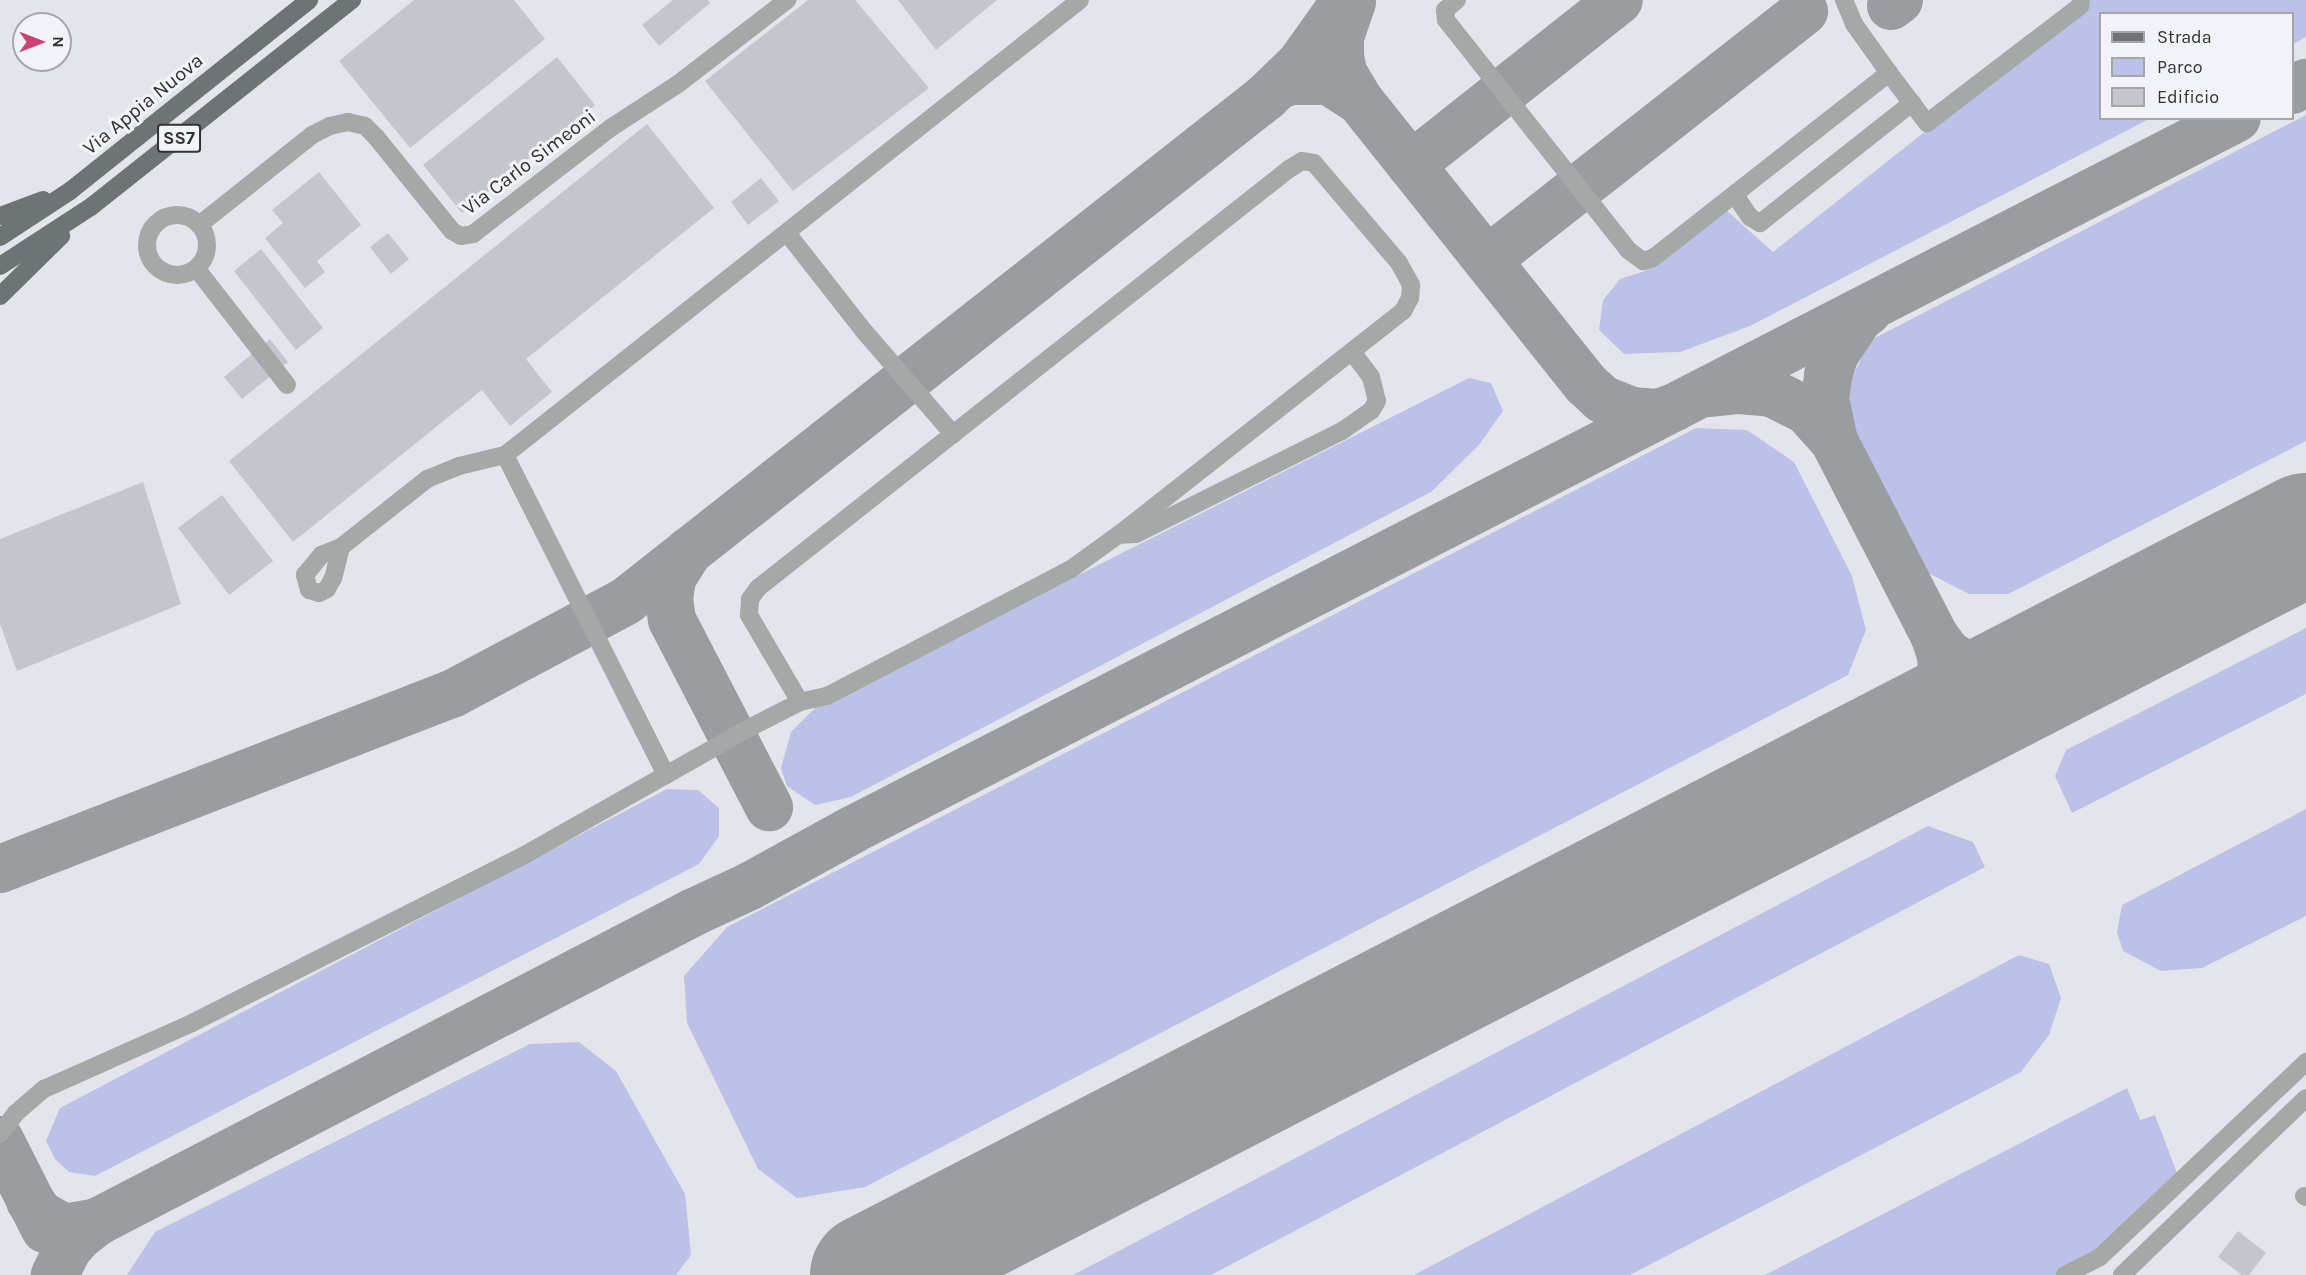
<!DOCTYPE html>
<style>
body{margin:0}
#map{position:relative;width:2306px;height:1275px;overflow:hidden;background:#e4e5ec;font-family:Karla,sans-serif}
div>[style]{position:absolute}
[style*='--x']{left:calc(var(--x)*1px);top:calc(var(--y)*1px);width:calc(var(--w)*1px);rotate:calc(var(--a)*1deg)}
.green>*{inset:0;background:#bec1e7}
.taxiway>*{height:48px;margin:-24px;padding:0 24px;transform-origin:24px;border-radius:24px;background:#9a9ca0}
.runway>*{height:122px;margin:-61px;padding:0 61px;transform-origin:61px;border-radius:61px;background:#9a9ca0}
.building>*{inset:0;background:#c5c6cc}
.minor>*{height:18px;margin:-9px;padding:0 9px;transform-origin:9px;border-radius:9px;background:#a4a8a7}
.minor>.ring{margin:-9px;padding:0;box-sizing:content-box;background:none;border:18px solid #a4a8a7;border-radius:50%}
.major>*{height:18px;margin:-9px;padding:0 9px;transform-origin:9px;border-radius:9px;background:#6e7473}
span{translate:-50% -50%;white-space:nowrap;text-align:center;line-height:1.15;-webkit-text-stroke:6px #f2f2f9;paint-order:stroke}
.shield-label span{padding:2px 4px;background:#f2f2f9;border:2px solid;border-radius:4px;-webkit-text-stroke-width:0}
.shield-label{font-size:18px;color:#313234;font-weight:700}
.street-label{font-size:20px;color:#313234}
.legend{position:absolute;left:2099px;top:12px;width:195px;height:108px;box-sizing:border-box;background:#f2f2f9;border:2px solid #a5a5aa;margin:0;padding:8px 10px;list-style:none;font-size:18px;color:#313234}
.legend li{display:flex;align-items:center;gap:12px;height:30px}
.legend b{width:30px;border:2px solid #a5a5aa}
.north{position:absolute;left:12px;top:12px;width:60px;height:60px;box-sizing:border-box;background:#f2f2f9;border:2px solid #a5a5aa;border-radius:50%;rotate:90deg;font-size:16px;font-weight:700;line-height:24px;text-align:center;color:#313234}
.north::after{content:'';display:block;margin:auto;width:21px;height:27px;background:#cc4072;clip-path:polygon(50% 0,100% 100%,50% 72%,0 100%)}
</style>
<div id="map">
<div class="green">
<i style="clip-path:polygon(2091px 0,2306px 0,2306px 37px,2293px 44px,2292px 14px,2100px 14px,2100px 118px,2149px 119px,1750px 326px,1680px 352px,1624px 354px,1599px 330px,1603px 300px,1620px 279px,1645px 271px,1725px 209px,1773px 252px)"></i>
<i style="clip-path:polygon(2306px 115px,2306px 441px,2008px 594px,1969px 594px,1928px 573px,1852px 438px,1849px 385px,1869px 341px)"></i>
<i style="clip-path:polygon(1469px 378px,1491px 383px,1503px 411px,1479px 445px,1431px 492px,851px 797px,815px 805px,787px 786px,781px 768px,791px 732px,815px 708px)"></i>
<i style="clip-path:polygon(1696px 428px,1747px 430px,1794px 462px,1852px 576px,1866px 630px,1848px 675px,865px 1187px,797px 1198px,758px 1169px,687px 1023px,684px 976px,727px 927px)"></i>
<i style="clip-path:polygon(2306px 628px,2306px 694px,2072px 813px,2055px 776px,2066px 750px)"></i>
<i style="clip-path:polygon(667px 789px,698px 790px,719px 808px,719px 836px,699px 864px,95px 1176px,69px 1172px,55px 1159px,46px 1141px,60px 1108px)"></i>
<i style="clip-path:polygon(2306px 809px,2306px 916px,2202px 968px,2161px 971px,2123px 951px,2117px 932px,2122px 905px)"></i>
<i style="clip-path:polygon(1928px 826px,1973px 842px,1985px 867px,1211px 1275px,1073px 1275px)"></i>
<i style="clip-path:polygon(2019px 955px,2049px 964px,2061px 998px,2049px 1035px,2021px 1072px,1630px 1275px,1414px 1275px)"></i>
<i style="clip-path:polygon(579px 1042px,616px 1071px,685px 1194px,691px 1255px,676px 1275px,127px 1275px,155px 1232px,530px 1044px)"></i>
<i style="clip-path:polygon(2127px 1088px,2140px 1120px,2155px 1115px,2180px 1181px,2065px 1275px,1765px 1275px)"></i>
</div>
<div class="taxiway">
<i style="--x:1891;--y:6;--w:10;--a:-37"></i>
<i style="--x:1280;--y:85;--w:12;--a:-20"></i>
<i style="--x:1291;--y:81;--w:38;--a:0"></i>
<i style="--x:1329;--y:81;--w:37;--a:33"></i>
<i style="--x:1360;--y:101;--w:33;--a:-121"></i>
<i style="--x:1343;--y:73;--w:17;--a:-100"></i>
<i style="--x:1340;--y:56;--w:19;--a:-90"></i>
<i style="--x:1340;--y:37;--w:37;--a:-71"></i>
<i style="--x:2292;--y:90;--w:16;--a:-27"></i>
<i style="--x:1360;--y:101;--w:362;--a:51.4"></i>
<i style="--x:1586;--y:384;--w:22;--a:43"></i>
<i style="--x:1602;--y:399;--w:31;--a:22"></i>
<i style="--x:1631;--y:411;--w:27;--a:4"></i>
<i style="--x:1658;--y:413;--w:18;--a:-19"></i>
<i style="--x:1411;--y:165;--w:265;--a:-38.4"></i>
<i style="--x:1487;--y:260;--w:403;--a:-38.1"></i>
<i style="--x:1868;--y:311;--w:11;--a:142"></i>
<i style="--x:1859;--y:318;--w:43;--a:123.7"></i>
<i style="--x:1835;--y:354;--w:23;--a:108"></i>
<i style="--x:1828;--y:376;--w:23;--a:97"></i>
<i style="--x:1825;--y:399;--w:43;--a:77.9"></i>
<i style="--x:1834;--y:441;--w:218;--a:62.7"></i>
<i style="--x:1934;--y:635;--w:24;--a:54"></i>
<i style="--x:1948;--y:654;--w:41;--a:31"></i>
<i style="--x:1983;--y:675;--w:22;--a:8"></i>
<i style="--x:2005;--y:678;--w:41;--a:-11.3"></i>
<i style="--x:1710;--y:393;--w:29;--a:-6"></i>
<i style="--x:1739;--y:390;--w:33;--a:5"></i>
<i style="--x:1772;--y:393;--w:39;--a:27"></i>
<i style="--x:1807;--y:411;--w:40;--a:48"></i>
<i style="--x:689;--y:551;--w:32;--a:122"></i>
<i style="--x:672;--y:578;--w:21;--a:98"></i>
<i style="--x:669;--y:599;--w:21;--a:82"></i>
<i style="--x:672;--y:620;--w:211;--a:62.6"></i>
<i style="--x:1895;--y:747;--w:28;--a:-38"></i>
<i style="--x:1917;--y:730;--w:21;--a:-59"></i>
<i style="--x:1928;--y:712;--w:22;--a:-66"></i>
<i style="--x:1937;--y:692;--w:22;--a:-77"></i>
<i style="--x:1942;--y:671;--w:16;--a:-94"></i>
<i style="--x:1941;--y:655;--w:21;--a:-109"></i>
<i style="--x:0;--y:869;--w:485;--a:-21.2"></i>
<i style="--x:452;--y:694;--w:197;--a:-28.1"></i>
<i style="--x:626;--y:601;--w:815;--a:-38.22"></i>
<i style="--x:1266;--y:97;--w:49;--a:-44.2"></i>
<i style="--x:1301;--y:63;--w:64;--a:-54.6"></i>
<i style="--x:1338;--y:11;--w:16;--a:-45"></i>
<i style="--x:0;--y:1140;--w:100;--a:63.2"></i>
<i style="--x:30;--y:1201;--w:18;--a:52"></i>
<i style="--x:41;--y:1215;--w:26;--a:29"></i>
<i style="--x:64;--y:1228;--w:34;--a:-10"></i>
<i style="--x:97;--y:1222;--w:23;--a:142"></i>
<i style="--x:79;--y:1236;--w:18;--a:131"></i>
<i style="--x:67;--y:1250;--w:28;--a:116"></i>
<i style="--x:97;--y:1222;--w:673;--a:-27.44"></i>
<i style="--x:694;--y:912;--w:60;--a:-24.8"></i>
<i style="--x:748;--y:887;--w:119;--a:-28.7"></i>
<i style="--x:852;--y:830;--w:1557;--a:-27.21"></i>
</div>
<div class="runway">
<i style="--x:871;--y:1275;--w:1615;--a:-27.31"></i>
</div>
<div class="building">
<i style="clip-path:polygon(414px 0,514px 0,545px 39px,410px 148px,339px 61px)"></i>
<i style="clip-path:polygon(673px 0,708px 0,710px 3px,659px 46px,642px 25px)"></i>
<i style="clip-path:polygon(808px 0,855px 0,929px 88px,793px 191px,705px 81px)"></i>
<i style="clip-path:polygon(898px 0,997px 0,936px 50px)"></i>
<i style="clip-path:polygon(557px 57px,595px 105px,462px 213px,423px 165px)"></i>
<i style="clip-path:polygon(647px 124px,714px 208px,526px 359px,552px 392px,510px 426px,482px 390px,293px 542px,229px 461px)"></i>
<i style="clip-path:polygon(319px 172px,361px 225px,317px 261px,325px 272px,305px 288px,265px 238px,283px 223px,272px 210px)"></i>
<i style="clip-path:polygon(761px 178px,779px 201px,748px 225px,731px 202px)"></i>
<i style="clip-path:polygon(388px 233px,409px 259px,391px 274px,370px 247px)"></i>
<i style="clip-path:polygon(261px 249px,323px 328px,296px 350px,234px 271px)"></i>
<i style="clip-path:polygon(270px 339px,288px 362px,242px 399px,224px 377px)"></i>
<i style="clip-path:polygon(143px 482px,181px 604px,17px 671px,0 624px,0 539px)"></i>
<i style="clip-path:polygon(222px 495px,273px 561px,229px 595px,178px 528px)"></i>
<i style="clip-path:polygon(2238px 1231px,2266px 1253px,2249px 1275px,2242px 1275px,2218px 1257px)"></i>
</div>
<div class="minor">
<i style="--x:1457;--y:0;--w:16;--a:140"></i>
<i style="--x:1445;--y:10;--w:10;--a:84"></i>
<i style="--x:1446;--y:20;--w:293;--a:51.6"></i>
<i style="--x:1628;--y:250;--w:19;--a:36"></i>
<i style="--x:1643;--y:261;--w:10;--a:-17"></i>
<i style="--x:1653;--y:258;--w:300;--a:-38.1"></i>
<i style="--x:1889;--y:73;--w:63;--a:52.8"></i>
<i style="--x:1927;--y:123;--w:193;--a:-37.4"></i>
<i style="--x:2080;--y:6;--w:6;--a:-81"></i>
<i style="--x:1844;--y:0;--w:26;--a:67"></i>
<i style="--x:1854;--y:24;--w:60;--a:54.5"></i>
<i style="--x:1735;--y:195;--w:27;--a:56"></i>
<i style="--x:1750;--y:217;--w:12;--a:31"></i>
<i style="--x:1760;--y:223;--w:194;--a:-38.3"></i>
<i class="ring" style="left:147px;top:215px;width:42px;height:42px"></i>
<i style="--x:199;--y:225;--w:144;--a:-38.5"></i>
<i style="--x:312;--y:135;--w:20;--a:-27"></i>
<i style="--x:330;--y:126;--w:18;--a:-13"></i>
<i style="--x:348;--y:122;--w:17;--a:13"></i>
<i style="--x:365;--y:126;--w:16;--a:45"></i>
<i style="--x:376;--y:137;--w:121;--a:51"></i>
<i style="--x:452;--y:231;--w:10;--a:29"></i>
<i style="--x:461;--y:236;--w:12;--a:-9"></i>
<i style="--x:473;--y:234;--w:175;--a:-37.6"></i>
<i style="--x:612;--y:127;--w:79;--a:-33.1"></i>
<i style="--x:678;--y:84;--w:138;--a:-37.6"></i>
<i style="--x:787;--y:233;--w:123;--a:51.9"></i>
<i style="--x:863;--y:330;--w:138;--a:49.1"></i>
<i style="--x:196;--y:268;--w:148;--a:52.1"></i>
<i style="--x:341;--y:547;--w:32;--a:104"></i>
<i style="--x:333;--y:578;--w:13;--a:119"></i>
<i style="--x:327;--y:589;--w:9;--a:153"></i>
<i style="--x:319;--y:593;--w:10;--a:-163"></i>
<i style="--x:309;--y:590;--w:16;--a:-105"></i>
<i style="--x:305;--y:575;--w:26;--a:-51"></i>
<i style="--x:321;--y:555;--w:22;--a:-22"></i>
<i style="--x:341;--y:547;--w:110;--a:-38.3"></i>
<i style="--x:427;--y:479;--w:35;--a:-22"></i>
<i style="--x:459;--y:466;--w:47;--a:-13.4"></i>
<i style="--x:505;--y:455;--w:733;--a:-38.35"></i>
<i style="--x:800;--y:702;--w:101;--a:-120.4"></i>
<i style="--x:749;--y:615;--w:16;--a:-86"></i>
<i style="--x:750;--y:599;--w:14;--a:-54"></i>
<i style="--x:758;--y:588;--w:676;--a:-38.28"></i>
<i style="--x:1289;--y:169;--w:15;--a:-32"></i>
<i style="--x:1302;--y:161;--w:12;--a:9"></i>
<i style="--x:1314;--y:163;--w:131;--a:49.6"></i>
<i style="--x:1399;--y:263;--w:25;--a:61"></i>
<i style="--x:1411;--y:285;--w:13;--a:94"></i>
<i style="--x:1410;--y:298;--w:15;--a:118"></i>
<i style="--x:1403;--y:311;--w:362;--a:141.8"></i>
<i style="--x:666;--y:775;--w:93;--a:-29.6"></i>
<i style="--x:747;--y:729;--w:59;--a:-27"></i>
<i style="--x:800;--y:702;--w:28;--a:-13"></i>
<i style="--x:827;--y:696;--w:275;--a:-27.5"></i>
<i style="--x:1071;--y:569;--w:58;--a:-35.9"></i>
<i style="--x:1118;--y:535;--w:18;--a:-3"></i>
<i style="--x:1136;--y:534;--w:230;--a:-26.6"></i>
<i style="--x:1342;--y:431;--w:35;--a:-35"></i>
<i style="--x:1371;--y:411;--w:12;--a:-59"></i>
<i style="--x:1377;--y:401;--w:25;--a:-104"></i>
<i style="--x:1371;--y:377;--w:31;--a:-127"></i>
<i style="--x:0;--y:1134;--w:26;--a:-53"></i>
<i style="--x:16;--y:1113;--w:37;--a:-41"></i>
<i style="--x:44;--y:1089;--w:162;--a:-24"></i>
<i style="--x:192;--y:1023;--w:377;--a:-26.8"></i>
<i style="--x:528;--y:853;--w:159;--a:-29.5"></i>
<i style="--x:666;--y:775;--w:358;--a:-116.7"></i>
<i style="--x:2304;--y:1196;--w:2;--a:27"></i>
<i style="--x:2065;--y:1275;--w:39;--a:-27"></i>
<i style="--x:2100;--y:1257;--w:284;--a:-43.4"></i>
<i style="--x:2122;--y:1275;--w:255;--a:-43.9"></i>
</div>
<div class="major">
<i style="--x:0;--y:216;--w:46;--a:-20.4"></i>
<i style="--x:0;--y:237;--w:84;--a:-33.3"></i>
<i style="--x:70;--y:191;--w:306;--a:-38.6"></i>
<i style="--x:0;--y:266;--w:110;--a:-33.1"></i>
<i style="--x:92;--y:206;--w:332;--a:-38.4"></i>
<i style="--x:0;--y:296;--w:86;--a:-44.5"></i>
</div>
<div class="shield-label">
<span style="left:179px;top:138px">SS7</span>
</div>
<div class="street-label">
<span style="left:143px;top:104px;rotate:-39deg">Via Appia Nuova</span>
<span style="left:529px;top:162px;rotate:-37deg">Via Carlo Simeoni</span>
</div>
<ul class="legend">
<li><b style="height:8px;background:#6e7473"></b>Strada</li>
<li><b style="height:16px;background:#bec1e7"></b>Parco</li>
<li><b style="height:16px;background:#c5c6cc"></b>Edificio</li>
</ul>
<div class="north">N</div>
</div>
